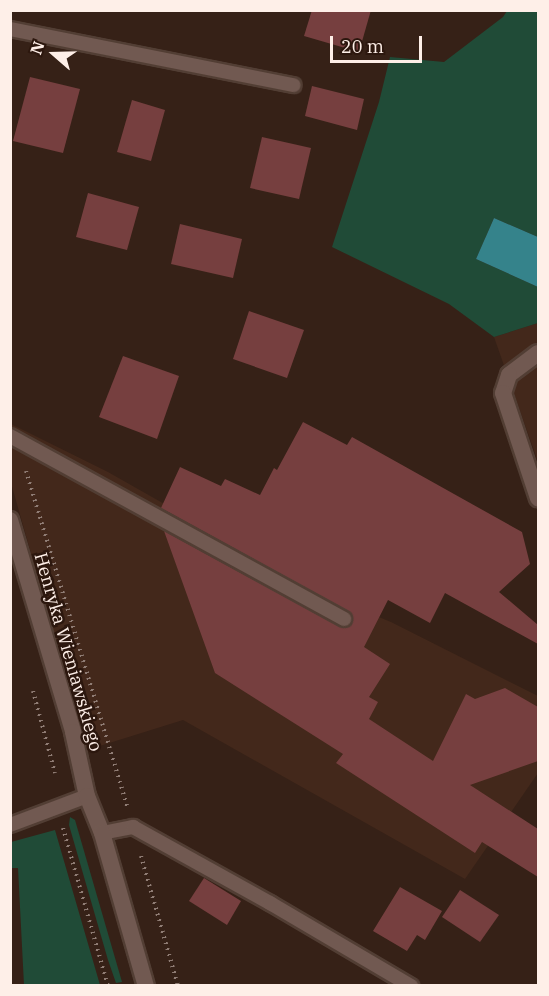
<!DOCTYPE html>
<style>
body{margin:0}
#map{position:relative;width:549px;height:996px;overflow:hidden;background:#362117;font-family:"IBM Plex Serif",serif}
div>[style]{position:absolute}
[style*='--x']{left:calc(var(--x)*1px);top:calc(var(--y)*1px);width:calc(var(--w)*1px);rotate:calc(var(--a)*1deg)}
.built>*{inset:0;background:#43281b}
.green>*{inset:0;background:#204b37}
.water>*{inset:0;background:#35838b}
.building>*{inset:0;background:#763f3f}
.path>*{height:4px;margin-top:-2px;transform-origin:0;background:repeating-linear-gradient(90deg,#907d75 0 1.5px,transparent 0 6px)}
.roads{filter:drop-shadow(2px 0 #523e34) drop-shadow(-2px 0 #523e34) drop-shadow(0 2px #523e34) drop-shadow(0 -2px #523e34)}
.service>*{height:14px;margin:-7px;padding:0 7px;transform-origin:7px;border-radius:7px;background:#715951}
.minor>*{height:16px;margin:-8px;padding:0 8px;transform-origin:8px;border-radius:8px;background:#715951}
span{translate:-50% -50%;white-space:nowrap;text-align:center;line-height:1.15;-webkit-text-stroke:5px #2c170e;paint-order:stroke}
.street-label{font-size:18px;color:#feefe8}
.frame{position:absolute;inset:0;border:12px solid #feefe8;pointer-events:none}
.north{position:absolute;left:24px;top:24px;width:60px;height:60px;-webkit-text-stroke:4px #2c170e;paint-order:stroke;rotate:290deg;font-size:16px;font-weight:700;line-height:24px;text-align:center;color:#feefe8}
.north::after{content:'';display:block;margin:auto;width:21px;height:27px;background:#feefe8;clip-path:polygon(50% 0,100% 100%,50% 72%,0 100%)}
.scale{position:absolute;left:330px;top:36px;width:92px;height:27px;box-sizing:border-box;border:3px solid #feefe8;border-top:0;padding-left:8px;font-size:18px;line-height:21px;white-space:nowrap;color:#feefe8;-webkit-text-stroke:4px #2c170e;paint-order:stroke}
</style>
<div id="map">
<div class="built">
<i style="clip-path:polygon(538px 323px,538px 462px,494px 337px)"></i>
<i style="clip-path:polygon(11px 424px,108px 472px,325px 595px,391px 622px,538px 696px,538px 773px,465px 879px,183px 720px,87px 750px,11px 483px)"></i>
</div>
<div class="green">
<i style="clip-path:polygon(507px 11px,538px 11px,538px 237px,494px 218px,476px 259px,538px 287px,538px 323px,494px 337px,449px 304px,332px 247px,379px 102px,390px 57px,444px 62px,503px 17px)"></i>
<i style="clip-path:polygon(70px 817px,75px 820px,122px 982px,116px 983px,108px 960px,69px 825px)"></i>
<i style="clip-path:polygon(55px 830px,57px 837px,100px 985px,24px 985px,18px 868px,11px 868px,11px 842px)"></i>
</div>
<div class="water">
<i style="clip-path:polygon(494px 218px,538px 237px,538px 287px,476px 259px)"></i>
</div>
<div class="building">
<i style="clip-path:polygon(312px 10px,371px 10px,359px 52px,304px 36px)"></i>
<i style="clip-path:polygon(30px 77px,80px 89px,63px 153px,13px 141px)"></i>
<i style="clip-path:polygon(312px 86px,364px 99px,357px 130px,305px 116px)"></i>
<i style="clip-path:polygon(132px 100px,165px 110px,151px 161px,117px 152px)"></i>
<i style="clip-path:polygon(262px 137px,311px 148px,299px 199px,250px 188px)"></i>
<i style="clip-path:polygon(88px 193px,139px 207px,127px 250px,76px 237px)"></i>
<i style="clip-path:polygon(180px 224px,242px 239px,233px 278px,171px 264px)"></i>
<i style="clip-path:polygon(249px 311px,304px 330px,287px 378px,233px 359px)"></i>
<i style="clip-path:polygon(123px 356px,179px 376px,157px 439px,99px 417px)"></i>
<i style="clip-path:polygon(303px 422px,347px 445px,352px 437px,522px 532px,530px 564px,499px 592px,538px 625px,538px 644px,445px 593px,430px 623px,388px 600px,364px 647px,390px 664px,369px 697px,378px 702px,369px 719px,433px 761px,466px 694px,475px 699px,505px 688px,538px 707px,538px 761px,470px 785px,538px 829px,538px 877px,482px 842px,475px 853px,336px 763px,343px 754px,215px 673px,164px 531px,340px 627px,348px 627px,352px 623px,352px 615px,348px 611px,161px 508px,180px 467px,221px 486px,225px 479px,260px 495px,274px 468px,277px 470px)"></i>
<i style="clip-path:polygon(204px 878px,241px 901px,227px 925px,189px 901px)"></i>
<i style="clip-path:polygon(400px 887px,442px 911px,425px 940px,417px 935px,407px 951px,373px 931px)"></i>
<i style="clip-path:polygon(460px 890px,499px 915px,480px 942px,442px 917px)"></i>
</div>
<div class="path">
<i style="--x:26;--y:471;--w:350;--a:73.2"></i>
<i style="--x:33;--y:691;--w:85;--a:75"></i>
<i style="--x:63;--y:828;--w:164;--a:74.1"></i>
<i style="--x:141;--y:856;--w:135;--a:74.1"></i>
</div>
<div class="roads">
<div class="service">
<i style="--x:10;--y:29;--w:289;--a:11.2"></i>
<i style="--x:10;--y:436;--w:381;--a:28.7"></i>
<i style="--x:10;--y:825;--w:82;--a:-20.6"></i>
<i style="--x:102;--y:833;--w:32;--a:-11"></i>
<i style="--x:133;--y:827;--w:157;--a:29"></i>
<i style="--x:270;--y:903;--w:164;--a:30.5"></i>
</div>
<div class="minor">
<i style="--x:538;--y:353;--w:36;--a:143"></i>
<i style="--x:509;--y:375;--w:19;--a:108"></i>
<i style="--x:503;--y:393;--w:111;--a:71.6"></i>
<i style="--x:10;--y:520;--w:221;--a:73.4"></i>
<i style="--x:73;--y:732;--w:66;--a:77.7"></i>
<i style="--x:87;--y:796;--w:40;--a:68"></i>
<i style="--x:102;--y:833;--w:159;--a:74"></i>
</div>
</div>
<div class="street-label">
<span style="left:68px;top:652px;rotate:74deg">Henryka Wieniawskiego</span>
</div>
<div class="frame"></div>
<div class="north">N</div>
<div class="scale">20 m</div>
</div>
